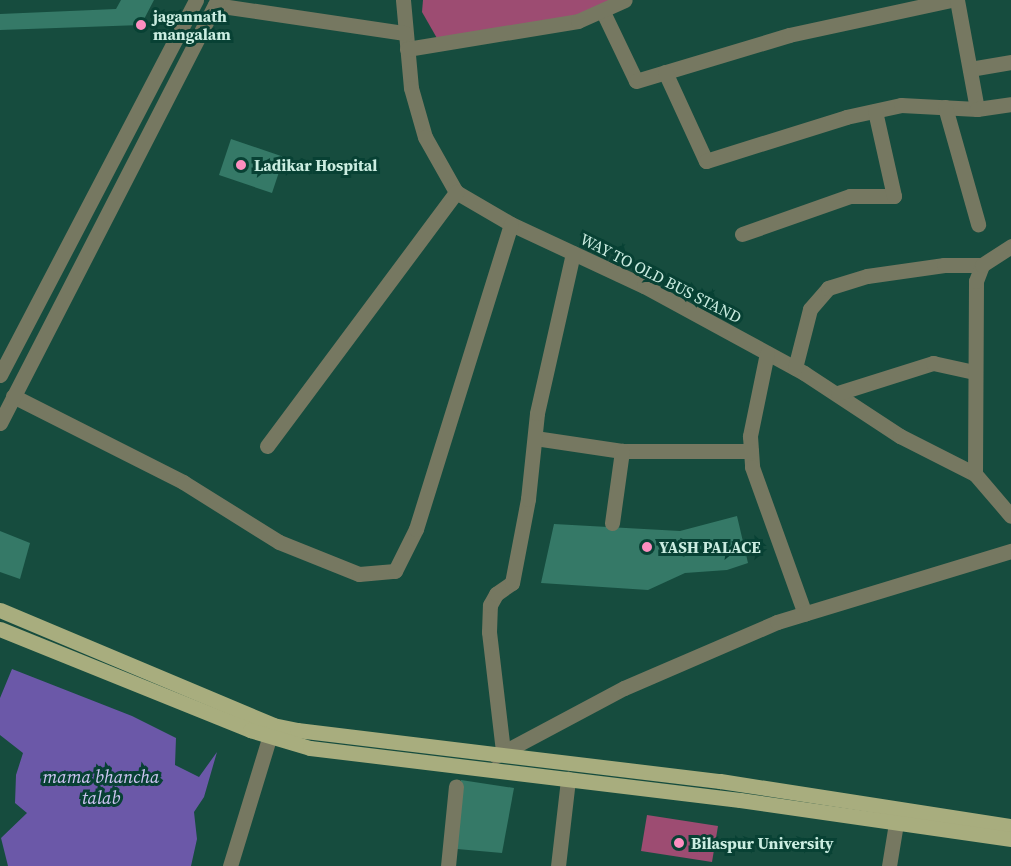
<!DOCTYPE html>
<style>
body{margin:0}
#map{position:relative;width:1011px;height:866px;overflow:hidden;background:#164c3e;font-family:"Source Serif 4",serif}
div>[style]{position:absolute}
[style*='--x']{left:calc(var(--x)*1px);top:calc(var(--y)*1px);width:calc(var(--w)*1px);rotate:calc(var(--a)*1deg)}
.green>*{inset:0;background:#9d4c72}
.water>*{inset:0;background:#6b58a8}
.building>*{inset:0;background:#357967}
.minor>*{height:15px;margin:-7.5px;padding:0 7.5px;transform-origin:7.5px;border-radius:7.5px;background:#767861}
.major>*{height:15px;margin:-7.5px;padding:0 7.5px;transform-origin:7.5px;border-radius:7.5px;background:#a8ad7e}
.dots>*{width:16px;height:16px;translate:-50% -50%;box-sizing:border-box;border:3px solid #084134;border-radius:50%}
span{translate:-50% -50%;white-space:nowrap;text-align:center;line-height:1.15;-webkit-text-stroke:6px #084134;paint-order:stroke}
.poi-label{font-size:16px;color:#cbede1;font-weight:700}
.left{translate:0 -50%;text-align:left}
.street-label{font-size:16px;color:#cbede1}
.water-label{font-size:18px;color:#cfc7f4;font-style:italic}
</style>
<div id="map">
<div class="green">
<i style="clip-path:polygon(423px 0,613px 0,603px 12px,438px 40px,422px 12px)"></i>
<i style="clip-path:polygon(647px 815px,718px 826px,712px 862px,641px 851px)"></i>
</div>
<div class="water">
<i style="clip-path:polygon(12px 669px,132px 716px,176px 738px,175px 765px,199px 777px,217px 752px,204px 797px,194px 812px,197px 839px,191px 866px,8px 866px,1px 838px,27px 813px,15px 803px,16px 775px,23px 753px,0 735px,0 698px)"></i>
</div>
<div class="building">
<i style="clip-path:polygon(121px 0,154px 0,141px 25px,0 30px,0 14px,116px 9px)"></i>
<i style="clip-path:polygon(231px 139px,284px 157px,272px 193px,219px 175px)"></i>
<i style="clip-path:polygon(737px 516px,748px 563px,727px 570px,685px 573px,648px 590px,541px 583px,554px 524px,680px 531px)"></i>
<i style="clip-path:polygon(0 531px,30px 543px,20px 579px,0 572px)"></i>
<i style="clip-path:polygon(461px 780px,514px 788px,502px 853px,457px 849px)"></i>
</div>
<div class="minor">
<i style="--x:403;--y:0;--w:88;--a:84.8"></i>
<i style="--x:411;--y:88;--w:51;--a:74.1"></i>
<i style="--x:425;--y:137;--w:63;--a:60.6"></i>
<i style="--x:456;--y:192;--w:64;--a:30.2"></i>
<i style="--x:511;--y:224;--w:147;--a:25"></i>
<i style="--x:644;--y:286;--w:182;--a:28.5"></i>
<i style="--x:804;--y:373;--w:115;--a:33.3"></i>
<i style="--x:900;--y:436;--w:84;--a:26.9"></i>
<i style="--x:975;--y:474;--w:55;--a:49.4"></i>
<i style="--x:215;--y:5;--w:192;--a:8.4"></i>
<i style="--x:603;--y:12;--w:76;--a:64.4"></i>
<i style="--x:636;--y:81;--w:160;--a:-16.7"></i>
<i style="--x:789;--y:35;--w:166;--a:-12.2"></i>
<i style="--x:407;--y:49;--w:173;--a:-9.3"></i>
<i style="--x:578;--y:21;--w:51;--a:-24.1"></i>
<i style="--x:970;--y:69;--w:42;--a:-9.7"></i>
<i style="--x:665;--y:72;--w:98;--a:65.3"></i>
<i style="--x:706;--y:161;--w:147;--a:-17.4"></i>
<i style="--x:846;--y:117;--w:56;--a:-12.3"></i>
<i style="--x:901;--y:105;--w:76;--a:3"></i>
<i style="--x:977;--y:109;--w:111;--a:-100.4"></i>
<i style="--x:945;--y:107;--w:122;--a:74.2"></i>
<i style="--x:977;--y:109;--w:34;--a:-8"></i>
<i style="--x:742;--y:234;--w:114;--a:-19.4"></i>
<i style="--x:850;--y:196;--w:44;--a:0"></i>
<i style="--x:894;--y:196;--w:87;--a:-102.6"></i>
<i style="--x:767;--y:353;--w:85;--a:101.6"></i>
<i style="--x:750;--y:436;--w:31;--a:86"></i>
<i style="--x:752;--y:467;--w:156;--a:70.2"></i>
<i style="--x:795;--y:368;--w:61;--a:-75.7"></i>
<i style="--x:810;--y:309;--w:28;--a:-49"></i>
<i style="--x:828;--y:288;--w:41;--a:-17.1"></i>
<i style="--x:867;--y:276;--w:78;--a:-8.1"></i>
<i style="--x:944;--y:265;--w:38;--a:0"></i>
<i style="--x:0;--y:375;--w:423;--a:-62.4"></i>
<i style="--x:838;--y:393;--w:100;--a:-17.5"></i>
<i style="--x:933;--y:363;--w:42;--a:12.4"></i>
<i style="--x:13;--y:396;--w:191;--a:26.8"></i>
<i style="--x:183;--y:482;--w:113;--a:32"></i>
<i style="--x:279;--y:542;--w:86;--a:21.8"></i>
<i style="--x:359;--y:574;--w:36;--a:-5"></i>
<i style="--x:395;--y:571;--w:47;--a:-63.4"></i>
<i style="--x:416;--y:529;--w:319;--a:-72.7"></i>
<i style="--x:0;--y:423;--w:475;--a:-62.8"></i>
<i style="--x:535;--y:438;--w:88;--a:8.5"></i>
<i style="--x:622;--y:451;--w:129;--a:0"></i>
<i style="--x:267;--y:446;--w:317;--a:-53.3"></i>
<i style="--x:975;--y:474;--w:193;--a:-89.7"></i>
<i style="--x:976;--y:281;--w:17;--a:-69"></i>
<i style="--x:982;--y:265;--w:35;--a:-33"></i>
<i style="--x:612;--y:523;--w:73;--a:-82.1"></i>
<i style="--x:503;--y:751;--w:120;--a:-96.7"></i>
<i style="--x:489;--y:632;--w:27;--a:-88"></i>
<i style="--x:490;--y:605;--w:13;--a:-61"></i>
<i style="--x:496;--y:594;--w:19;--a:-35"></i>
<i style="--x:512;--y:583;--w:86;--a:-79.2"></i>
<i style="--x:528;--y:499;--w:86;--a:-84"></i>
<i style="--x:537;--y:413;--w:164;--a:-77.3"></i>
<i style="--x:496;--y:756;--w:145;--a:-28"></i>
<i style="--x:624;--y:688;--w:167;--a:-23.3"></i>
<i style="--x:777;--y:622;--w:245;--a:-16.9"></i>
<i style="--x:230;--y:866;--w:147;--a:-73"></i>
<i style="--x:448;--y:866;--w:80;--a:-84.3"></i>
<i style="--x:558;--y:866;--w:88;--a:-83.4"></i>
<i style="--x:889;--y:866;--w:56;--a:-80.7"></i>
</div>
<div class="major">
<i style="--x:0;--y:610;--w:296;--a:22.8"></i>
<i style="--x:273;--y:725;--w:25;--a:12"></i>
<i style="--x:297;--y:730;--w:426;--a:6.9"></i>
<i style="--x:720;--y:781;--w:294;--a:8.8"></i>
<i style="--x:0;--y:629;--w:270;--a:22"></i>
<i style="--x:250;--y:730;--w:63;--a:16.7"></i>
<i style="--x:310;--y:748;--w:433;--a:6.9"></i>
<i style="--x:740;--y:800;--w:274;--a:8.2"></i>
</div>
<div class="dots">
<i style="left:141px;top:25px;background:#fd8ec0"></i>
<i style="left:241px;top:165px;background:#fd8ec0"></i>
<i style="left:647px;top:547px;background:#fd8ec0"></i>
<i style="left:679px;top:843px;background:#fd8ec0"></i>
</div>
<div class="poi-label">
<span class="left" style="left:153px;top:25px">jagannath<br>mangalam</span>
<span class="left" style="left:254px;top:165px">Ladikar Hospital</span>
<span class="left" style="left:659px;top:547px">YASH PALACE</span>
<span class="left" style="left:691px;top:843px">Bilaspur University</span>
</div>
<div class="street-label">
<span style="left:661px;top:278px;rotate:27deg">WAY TO OLD BUS STAND</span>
</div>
<div class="water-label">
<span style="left:101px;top:788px">mama bhancha<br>talab</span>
</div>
</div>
